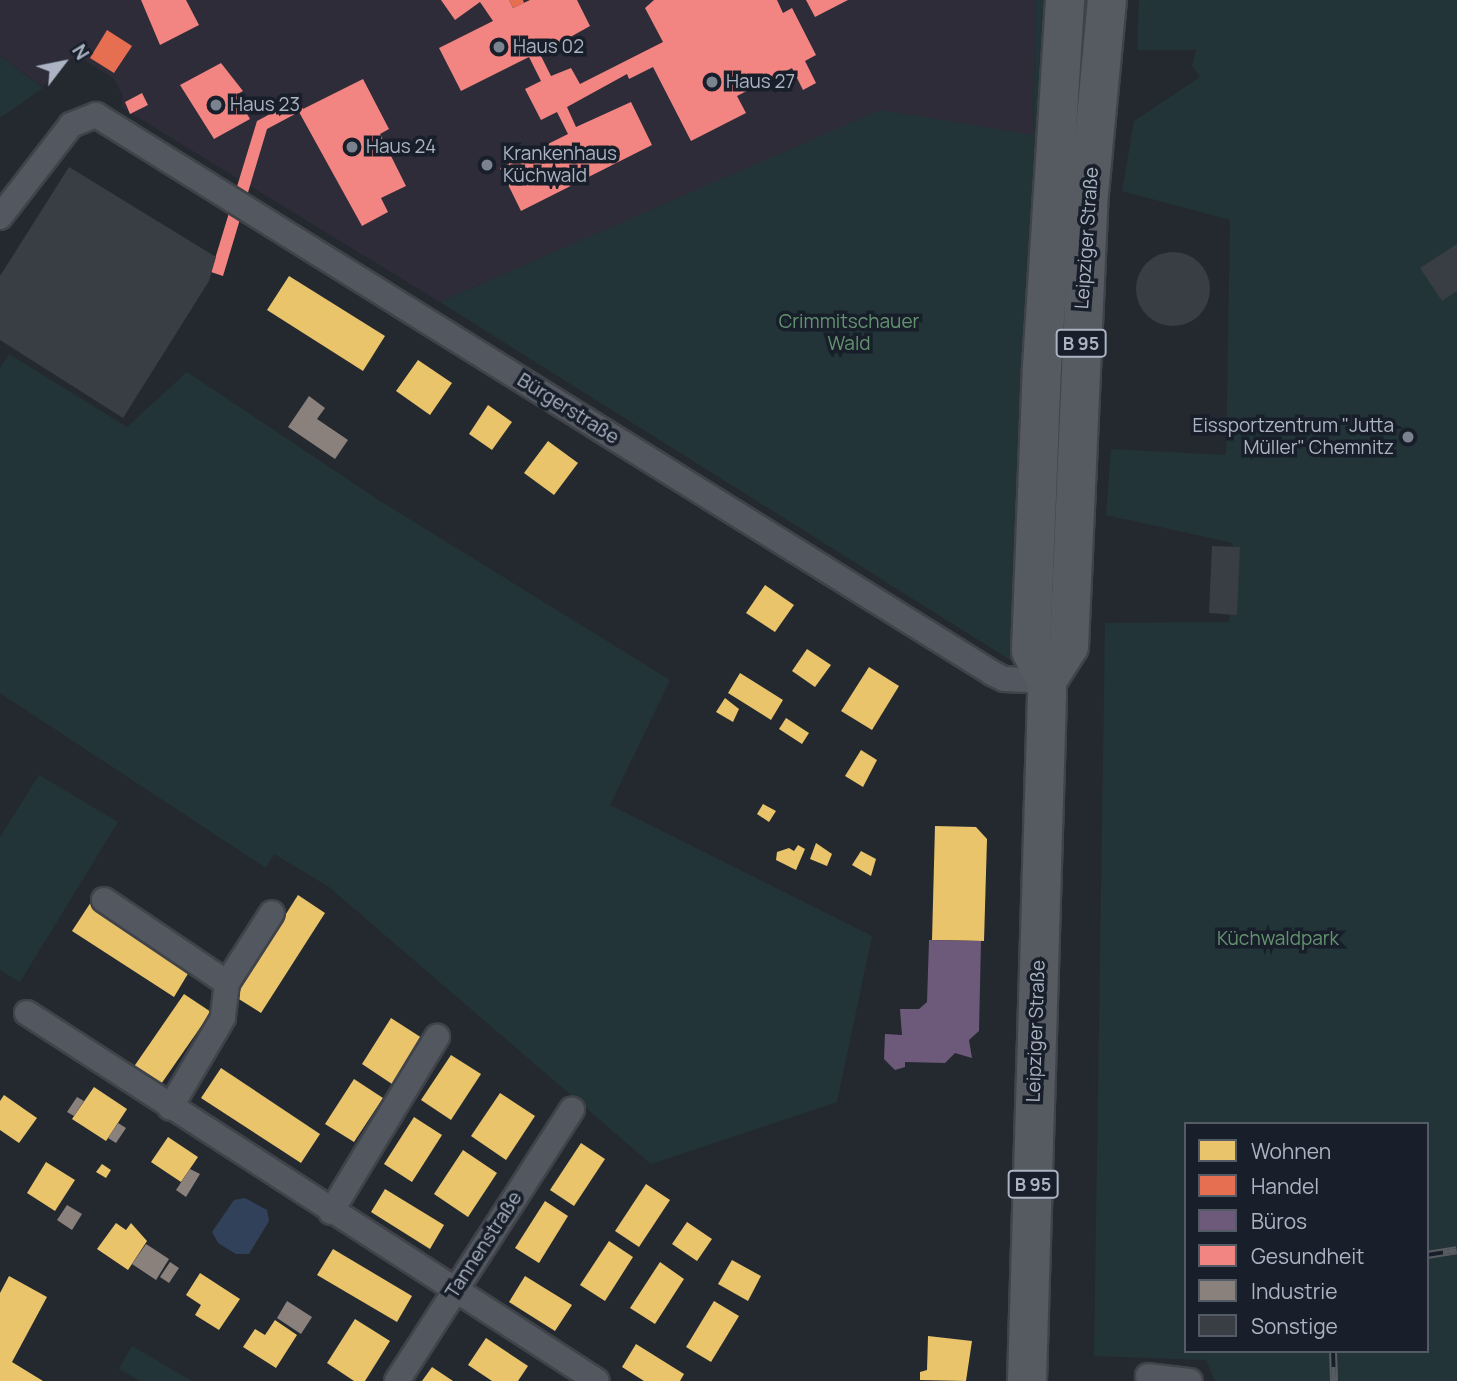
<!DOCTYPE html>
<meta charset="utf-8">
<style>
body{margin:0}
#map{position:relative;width:1457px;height:1381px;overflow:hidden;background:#242930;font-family:Manrope,sans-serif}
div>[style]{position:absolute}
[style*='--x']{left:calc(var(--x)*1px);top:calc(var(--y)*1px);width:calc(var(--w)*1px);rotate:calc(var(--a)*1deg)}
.medical>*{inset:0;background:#2e2c39}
.green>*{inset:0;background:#223437}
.water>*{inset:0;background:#314159}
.homes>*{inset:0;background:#e9c46a}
.shops>*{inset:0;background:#e76f51}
.offices>*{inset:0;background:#6d597a}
.health>*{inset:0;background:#f28482}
.industry>*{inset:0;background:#8a817c}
.building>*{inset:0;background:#393e44}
.round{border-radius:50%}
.roads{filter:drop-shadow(2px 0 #404349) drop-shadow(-2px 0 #404349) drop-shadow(0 2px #404349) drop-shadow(0 -2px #404349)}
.minor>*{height:24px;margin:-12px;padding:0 12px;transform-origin:12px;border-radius:12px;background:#53575f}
.primary>*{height:38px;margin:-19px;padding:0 19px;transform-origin:19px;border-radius:19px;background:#565a61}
.rail>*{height:8px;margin-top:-4px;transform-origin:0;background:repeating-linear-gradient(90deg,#181f2a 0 16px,#575b62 0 32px);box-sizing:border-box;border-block:2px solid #575b62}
.dots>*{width:19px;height:19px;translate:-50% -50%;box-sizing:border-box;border:4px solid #181f2a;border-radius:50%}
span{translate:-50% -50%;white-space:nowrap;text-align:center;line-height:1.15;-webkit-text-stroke:7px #181f2a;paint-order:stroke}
.shield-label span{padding:2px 5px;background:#181f2a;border:2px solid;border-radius:5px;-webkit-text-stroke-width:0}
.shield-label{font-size:18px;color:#acb4c3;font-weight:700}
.poi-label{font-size:19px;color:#acb4c3}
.left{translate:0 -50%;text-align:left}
.right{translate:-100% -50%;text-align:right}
.street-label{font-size:19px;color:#acb4c3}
.park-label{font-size:19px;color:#649370}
.legend{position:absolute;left:1184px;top:1122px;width:245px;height:231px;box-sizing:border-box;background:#181f2a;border:2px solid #535b67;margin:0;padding:9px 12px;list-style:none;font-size:21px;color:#acb4c3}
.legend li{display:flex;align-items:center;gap:14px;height:35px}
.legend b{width:35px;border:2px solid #535b67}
.north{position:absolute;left:28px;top:28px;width:70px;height:70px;-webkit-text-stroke:5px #181f2a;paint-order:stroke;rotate:58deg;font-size:19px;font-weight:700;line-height:28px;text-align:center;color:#acb4c3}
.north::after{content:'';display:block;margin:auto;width:24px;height:32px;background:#acb4c3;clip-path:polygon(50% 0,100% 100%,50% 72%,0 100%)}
</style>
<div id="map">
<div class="medical">
<i style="clip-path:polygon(0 0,1036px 0,1033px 136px,880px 111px,440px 302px,121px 107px,123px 95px,113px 78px,84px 60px,66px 59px,43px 87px,0 56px)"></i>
</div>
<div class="green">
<i style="clip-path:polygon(1036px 0,1056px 0,1023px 668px,440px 302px,880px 110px,1033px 135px)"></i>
<i style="clip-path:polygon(evenodd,1139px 0,1457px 0,1457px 1381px,1215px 1381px,1206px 1360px,1094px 1356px,1105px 623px,1229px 622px,1233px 543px,1106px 515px,1111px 449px,1226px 455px,1230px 220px,1122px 191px,1134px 121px,1200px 77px,1192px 66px,1196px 50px,1137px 50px,1139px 0,1186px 1124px,1427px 1124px,1427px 1351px,1186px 1351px,1186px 1124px)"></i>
<i style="clip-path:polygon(0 56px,43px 88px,0 118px)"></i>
<i style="clip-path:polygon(9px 354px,127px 427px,187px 372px,377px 499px,670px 680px,610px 805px,872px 936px,837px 1102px,651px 1164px,329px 887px,274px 854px,266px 868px,0 693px,0 368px)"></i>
<i style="clip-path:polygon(39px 775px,118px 822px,20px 982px,0 970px,0 837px)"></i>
<i style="clip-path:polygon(132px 1346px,192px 1381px,140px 1381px,119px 1369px)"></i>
</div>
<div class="water">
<i style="clip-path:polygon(245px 1198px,267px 1210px,269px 1221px,249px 1254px,236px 1254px,218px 1243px,212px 1232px,234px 1200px)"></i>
</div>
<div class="homes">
<i style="clip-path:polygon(289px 276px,385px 336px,363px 371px,267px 310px)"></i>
<i style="clip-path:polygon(418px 360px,452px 383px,430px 415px,396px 391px)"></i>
<i style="clip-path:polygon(488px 405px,512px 422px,492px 450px,469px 434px)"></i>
<i style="clip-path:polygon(548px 441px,578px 463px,554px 495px,524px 473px)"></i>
<i style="clip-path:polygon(765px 585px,794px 605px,775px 632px,746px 613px)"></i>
<i style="clip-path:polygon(807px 649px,831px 665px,815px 687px,792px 671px)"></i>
<i style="clip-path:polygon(869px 667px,899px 686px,872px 730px,841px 711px)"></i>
<i style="clip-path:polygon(740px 673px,783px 700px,771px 720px,728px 693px)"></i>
<i style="clip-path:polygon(725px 698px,739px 709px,733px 722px,716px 712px)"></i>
<i style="clip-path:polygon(786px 718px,809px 733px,802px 744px,779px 729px)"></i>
<i style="clip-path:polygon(861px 750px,877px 760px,863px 787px,845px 776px)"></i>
<i style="clip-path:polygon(763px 804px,776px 811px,769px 822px,757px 814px)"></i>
<i style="clip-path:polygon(935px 826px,976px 827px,987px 839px,984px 941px,932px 940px)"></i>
<i style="clip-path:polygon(816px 843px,832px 854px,827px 866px,810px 859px)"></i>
<i style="clip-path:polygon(798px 845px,805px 849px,796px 870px,776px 860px,777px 852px,789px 848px,794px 851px)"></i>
<i style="clip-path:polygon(861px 851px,876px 859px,871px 876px,852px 865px)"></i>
<i style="clip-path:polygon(298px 895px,325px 913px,261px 1013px,234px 996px)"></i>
<i style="clip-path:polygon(91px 902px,192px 967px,174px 997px,72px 931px)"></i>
<i style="clip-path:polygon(184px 994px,211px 1012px,159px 1087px,133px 1068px)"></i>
<i style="clip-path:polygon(391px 1018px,422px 1038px,392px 1084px,362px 1064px)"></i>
<i style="clip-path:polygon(451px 1055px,481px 1074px,451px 1120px,421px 1100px)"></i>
<i style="clip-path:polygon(221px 1068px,320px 1134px,301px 1163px,201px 1098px)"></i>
<i style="clip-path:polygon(354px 1079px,383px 1098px,354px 1142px,325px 1124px)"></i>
<i style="clip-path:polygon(94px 1087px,127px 1109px,106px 1141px,72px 1119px)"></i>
<i style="clip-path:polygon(500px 1093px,535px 1116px,506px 1160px,471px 1136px)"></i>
<i style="clip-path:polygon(4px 1095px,37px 1118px,19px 1143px,0 1130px,0 1101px)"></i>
<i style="clip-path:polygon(414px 1117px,442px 1135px,412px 1182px,384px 1164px)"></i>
<i style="clip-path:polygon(168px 1137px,198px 1157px,181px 1182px,151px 1162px)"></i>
<i style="clip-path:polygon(581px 1143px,605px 1159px,574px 1206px,550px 1190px)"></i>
<i style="clip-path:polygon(463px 1150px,497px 1173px,468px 1217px,434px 1194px)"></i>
<i style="clip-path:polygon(46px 1162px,75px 1180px,55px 1211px,27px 1193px)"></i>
<i style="clip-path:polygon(102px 1164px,111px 1170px,106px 1178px,96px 1172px)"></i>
<i style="clip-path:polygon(646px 1184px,670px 1200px,639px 1247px,615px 1231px)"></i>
<i style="clip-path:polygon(385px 1189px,444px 1225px,430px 1249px,371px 1212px)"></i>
<i style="clip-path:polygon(545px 1201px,568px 1216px,539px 1263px,515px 1248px)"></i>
<i style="clip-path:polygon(687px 1222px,712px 1239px,697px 1261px,672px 1244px)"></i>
<i style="clip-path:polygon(116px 1223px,126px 1230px,131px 1223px,147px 1241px,128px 1270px,97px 1249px)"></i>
<i style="clip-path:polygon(609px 1241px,633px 1257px,605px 1301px,580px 1285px)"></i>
<i style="clip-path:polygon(333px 1249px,412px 1296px,397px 1322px,317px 1275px)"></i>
<i style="clip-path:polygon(732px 1260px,761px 1276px,748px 1301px,718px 1284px)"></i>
<i style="clip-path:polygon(660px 1262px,684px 1279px,655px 1324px,630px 1308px)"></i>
<i style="clip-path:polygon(200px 1273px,240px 1299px,219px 1330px,195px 1315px,201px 1305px,186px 1295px)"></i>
<i style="clip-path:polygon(9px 1276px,47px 1297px,12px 1362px,43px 1381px,0 1381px,0 1293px)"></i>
<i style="clip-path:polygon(525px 1276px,572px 1305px,555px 1331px,509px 1302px)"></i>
<i style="clip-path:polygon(714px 1301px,739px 1316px,711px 1362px,686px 1347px)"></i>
<i style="clip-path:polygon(355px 1319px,390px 1341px,365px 1381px,354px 1381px,327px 1363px)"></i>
<i style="clip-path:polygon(275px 1320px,297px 1335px,276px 1368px,243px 1347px,255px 1329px,265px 1335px)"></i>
<i style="clip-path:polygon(928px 1336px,972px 1341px,966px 1381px,920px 1380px,920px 1372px,927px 1370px)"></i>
<i style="clip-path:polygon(486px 1338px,528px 1366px,518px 1381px,492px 1381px,468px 1365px)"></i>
<i style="clip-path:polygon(636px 1344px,684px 1374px,680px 1381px,644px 1381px,622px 1367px)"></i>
<i style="clip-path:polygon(432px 1367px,453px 1381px,422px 1381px)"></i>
</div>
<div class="shops">
<i style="clip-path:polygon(509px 0,523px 0,524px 3px,513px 8px)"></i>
<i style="clip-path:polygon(107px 30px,132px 46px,114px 73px,90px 58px)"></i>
</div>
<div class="offices">
<i style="clip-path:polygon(929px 940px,981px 941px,979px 1031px,969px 1040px,972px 1058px,955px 1053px,945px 1063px,905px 1062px,905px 1067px,895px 1070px,884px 1059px,885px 1034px,902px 1035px,900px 1009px,919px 1009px,927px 1002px)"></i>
</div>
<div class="health">
<i style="clip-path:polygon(141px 0,186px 0,199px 25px,160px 45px)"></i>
<i style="clip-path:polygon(441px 0,509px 0,513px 8px,530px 0,577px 0,590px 26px,540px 54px,551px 76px,571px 68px,580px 84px,663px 42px,645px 8px,654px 0,777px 0,783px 13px,792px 8px,816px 55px,805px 61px,816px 83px,803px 90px,792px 68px,737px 96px,746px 113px,691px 141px,653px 67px,629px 79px,627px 74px,567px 107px,576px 127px,631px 102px,652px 145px,521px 211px,500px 168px,568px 134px,557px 112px,541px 120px,525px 89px,541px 81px,529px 57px,461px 91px,439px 48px,493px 21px,480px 2px,455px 20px)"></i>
<i style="clip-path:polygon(806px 0,848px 0,815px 17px)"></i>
<i style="clip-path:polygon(221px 63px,243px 91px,236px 95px,250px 119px,214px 139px,180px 85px)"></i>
<i style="clip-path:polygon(363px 79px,389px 129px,380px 134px,406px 186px,381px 198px,388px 212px,362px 226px,299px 112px,267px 129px,223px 276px,211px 272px,257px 121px,298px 99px,303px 109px)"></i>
<i style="clip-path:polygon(142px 93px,148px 105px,130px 114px,125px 102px)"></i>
</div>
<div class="industry">
<i style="clip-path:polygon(309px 396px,325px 408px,317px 419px,348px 440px,335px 459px,288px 427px)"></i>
<i style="clip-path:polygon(77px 1097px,84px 1101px,74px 1116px,67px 1112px)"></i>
<i style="clip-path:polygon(118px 1123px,126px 1128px,116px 1143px,108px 1138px)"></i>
<i style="clip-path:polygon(190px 1169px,200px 1174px,186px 1197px,176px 1190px)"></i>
<i style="clip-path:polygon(67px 1205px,82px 1214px,72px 1230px,57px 1220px)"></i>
<i style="clip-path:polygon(146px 1244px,169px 1259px,156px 1280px,132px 1264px)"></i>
<i style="clip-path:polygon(170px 1262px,179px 1268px,169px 1283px,160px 1277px)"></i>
<i style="clip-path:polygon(287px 1301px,312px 1317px,301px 1334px,277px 1318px)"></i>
</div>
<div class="building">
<i style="clip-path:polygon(69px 167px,216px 257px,209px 281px,123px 418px,0 340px,0 276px)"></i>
<i style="clip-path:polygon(1457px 244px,1457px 291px,1442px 301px,1420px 268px)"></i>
<i class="round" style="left:1136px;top:252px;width:74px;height:74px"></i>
<i style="clip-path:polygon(1212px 546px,1240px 547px,1237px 615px,1209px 613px)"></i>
</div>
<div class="roads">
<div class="minor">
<i style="--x:0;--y:217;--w:116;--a:-52.3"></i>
<i style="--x:71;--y:125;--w:27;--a:-22"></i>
<i style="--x:96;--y:115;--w:1056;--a:31.91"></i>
<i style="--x:992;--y:673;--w:13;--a:27"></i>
<i style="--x:1004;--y:679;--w:43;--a:2.7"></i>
<i style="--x:104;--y:900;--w:148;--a:34"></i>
<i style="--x:227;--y:983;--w:35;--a:97"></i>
<i style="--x:223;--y:1018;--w:104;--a:120.5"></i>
<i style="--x:227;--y:983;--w:83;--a:-57.3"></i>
<i style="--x:27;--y:1013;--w:678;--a:32.85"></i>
<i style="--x:331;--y:1212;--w:205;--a:-58.8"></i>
<i style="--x:1148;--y:1376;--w:42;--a:6.8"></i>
<i style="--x:397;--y:1381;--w:323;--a:-57.2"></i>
</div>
<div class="primary">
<i style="--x:1047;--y:681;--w:41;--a:-57.8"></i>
<i style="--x:1069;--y:646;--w:442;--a:-87.5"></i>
<i style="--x:1088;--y:204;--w:205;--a:-84.7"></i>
<i style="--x:1027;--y:1381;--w:686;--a:-88.33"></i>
<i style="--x:1047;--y:695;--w:14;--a:-90"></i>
<i style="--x:1047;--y:681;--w:34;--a:-118"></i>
<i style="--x:1031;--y:651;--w:284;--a:-87.8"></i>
<i style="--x:1042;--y:367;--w:368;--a:-86.4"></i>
</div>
</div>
<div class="rail">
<i style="--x:1427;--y:1255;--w:30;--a:-9"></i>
<i style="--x:1333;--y:1351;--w:30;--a:88"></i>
</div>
<div class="dots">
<i style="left:499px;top:47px;background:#7c8390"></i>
<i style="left:712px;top:82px;background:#7c8390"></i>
<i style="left:216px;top:105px;background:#7c8390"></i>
<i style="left:352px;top:147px;background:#7c8390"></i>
<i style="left:487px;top:165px;background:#7c8390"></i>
<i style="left:1408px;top:437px;background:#7c8390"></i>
</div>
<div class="shield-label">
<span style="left:1081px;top:343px">B 95</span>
<span style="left:1033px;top:1184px">B 95</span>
</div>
<div class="poi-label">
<span class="left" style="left:513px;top:47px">Haus 02</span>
<span class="left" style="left:726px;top:82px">Haus 27</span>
<span class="left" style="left:230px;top:105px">Haus 23</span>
<span class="left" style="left:366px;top:147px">Haus 24</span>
<span class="left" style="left:503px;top:165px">Krankenhaus<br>Küchwald</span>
<span class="right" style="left:1394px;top:437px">Eissportzentrum "Jutta<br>Müller" Chemnitz</span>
</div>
<div class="street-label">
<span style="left:1087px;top:238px;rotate:-86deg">Leipziger Straße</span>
<span style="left:568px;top:409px;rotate:32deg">Bürgerstraße</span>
<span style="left:1036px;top:1031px;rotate:-88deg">Leipziger Straße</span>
<span style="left:484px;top:1245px;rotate:-57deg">Tannenstraße</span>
</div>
<div class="park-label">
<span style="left:849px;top:333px">Crimmitschauer<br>Wald</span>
<span style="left:1278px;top:939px">Küchwaldpark</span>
</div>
<ul class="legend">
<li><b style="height:19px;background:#e9c46a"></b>Wohnen</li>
<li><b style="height:19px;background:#e76f51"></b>Handel</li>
<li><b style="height:19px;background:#6d597a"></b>Büros</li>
<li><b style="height:19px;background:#f28482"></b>Gesundheit</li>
<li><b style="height:19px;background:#8a817c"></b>Industrie</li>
<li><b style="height:19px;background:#393e44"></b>Sonstige</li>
</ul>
<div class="north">N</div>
</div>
